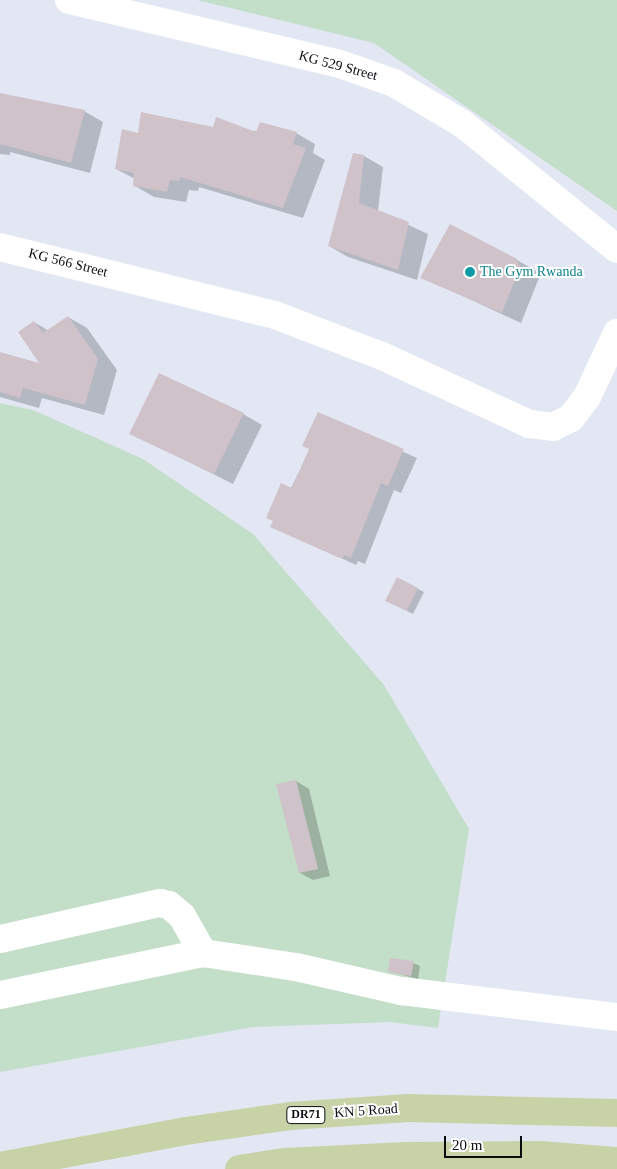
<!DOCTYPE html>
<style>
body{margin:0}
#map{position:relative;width:617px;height:1169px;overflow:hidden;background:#e2e7f3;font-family:Georgia,serif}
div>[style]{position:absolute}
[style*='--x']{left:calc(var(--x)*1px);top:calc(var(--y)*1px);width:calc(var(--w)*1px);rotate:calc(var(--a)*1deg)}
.green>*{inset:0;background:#c3dec9}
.shadow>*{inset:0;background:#0003}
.building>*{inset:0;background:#cfc2c8}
.minor>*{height:28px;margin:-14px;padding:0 14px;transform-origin:14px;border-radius:14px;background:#fff}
.major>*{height:28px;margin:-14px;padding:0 14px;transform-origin:14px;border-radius:14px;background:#c7d3a6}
.dots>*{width:14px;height:14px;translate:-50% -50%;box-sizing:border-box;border:2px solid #fff;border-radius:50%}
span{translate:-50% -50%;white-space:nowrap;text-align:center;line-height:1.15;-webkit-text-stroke:4px #fff;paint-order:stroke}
.shield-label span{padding:1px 4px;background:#fff;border:1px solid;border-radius:4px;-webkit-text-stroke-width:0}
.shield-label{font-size:12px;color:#0a0c10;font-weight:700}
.street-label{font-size:14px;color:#0a0c10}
.culture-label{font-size:14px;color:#0d838f}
.left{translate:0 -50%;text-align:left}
.scale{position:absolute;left:444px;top:1136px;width:78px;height:22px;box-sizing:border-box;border:2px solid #0a0c10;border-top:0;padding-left:6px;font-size:15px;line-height:18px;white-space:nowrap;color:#0a0c10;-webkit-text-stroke:4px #fff;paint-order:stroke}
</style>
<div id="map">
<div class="green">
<i style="clip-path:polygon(197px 0,617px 0,617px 211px,374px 43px)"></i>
<i style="clip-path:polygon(0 403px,33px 410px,143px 459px,253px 534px,384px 685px,469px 829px,438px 1028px,390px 1022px,253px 1027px,0 1072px)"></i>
</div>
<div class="shadow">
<i style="clip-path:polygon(0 95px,84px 111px,103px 122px,90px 173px,10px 152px,10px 155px,0 154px)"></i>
<i style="clip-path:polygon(214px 129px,296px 133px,315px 144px,313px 153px,325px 160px,303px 218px,199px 187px,198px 191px,189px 190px,186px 202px,154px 197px,135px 186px,135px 179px,116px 169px,139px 134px)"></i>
<i style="clip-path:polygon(364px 156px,383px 167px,378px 211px,428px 234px,417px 280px,348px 257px,329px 246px)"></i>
<i style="clip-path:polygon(517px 260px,536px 271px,539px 278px,521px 323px,422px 277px)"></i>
<i style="clip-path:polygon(68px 317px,87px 328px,117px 370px,104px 415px,42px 398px,39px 408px,0 397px,0 353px,42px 365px,34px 322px,49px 331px)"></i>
<i style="clip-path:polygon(243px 414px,262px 425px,233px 484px,131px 433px)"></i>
<i style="clip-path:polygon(318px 414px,417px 458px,401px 493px,394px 490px,365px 564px,358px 561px,356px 565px,272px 526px,310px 450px)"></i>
<i style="clip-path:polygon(398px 579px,424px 592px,413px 614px,393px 604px)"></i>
<i style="clip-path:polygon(296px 781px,309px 789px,330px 876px,313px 880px,300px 873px)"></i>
<i style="clip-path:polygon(413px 963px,420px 966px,418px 979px,389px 971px)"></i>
</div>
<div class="building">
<i style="clip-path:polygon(0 93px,85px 110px,71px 163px,0 144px)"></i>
<i style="clip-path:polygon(141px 112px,213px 127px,216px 117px,256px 132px,260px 122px,297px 132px,293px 144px,306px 148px,283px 208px,180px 177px,179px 181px,170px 180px,167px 192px,133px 186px,134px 173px,115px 169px,122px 129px,138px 133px)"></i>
<i style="clip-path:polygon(353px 153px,364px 155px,359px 203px,409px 222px,398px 270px,328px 246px)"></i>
<i style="clip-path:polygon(450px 224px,517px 259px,520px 267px,502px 313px,420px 278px)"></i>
<i style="clip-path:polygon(68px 316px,98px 359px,85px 405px,23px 388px,20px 398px,0 392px,0 352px,39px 363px,18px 332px,34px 321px,43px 333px)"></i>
<i style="clip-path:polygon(159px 373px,244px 413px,214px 474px,129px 434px)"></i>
<i style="clip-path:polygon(318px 412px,404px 449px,388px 486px,381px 483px,351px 558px,344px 555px,342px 559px,270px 527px,273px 521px,266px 518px,281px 483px,292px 488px,309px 449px,302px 446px)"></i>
<i style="clip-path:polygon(397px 577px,418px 588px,407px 611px,385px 601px)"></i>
<i style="clip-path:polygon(296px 780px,318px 869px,299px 873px,276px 784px)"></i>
<i style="clip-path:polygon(390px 958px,414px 961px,411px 976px,388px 972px)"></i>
</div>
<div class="minor">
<i style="--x:69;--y:0;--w:278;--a:13.3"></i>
<i style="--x:340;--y:64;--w:57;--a:19.4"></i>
<i style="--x:394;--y:83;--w:80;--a:30.7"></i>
<i style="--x:463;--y:124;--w:198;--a:39.1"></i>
<i style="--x:0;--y:247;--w:283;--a:13.9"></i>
<i style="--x:275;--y:315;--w:115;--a:21"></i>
<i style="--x:382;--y:356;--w:162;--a:24.8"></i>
<i style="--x:529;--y:424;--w:24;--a:7"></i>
<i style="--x:553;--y:427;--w:20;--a:-27"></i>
<i style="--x:571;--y:418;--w:26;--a:-53"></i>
<i style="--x:587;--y:397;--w:71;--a:-64.9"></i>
<i style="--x:0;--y:939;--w:164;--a:-12.7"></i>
<i style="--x:160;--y:903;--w:9;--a:13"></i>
<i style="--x:169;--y:905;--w:17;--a:40"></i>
<i style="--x:182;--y:916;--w:43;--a:60.4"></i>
<i style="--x:0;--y:995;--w:207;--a:-11.7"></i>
<i style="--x:203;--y:953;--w:94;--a:8.6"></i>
<i style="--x:296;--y:967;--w:108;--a:12.9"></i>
<i style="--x:401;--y:991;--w:218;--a:6.9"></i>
</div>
<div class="major">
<i style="--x:0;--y:1166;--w:189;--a:-10.7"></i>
<i style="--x:186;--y:1131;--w:105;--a:-8.2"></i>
<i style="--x:290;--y:1116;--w:118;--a:-3.9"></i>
<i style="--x:408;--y:1108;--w:209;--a:1.4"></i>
<i style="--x:239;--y:1169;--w:47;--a:-8.7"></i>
<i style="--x:285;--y:1162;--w:121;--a:-2.8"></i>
<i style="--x:406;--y:1156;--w:134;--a:-0.4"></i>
<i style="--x:540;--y:1155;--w:77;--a:4.5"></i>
</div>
<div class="dots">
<i style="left:470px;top:272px;background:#0f9aa8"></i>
</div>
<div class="shield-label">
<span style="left:306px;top:1115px">DR71</span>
</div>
<div class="street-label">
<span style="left:338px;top:66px;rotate:15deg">KG 529 Street</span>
<span style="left:68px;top:263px;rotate:14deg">KG 566 Street</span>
<span style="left:366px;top:1111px;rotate:-4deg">KN 5 Road</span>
</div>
<div class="culture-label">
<span class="left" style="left:480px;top:272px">The Gym Rwanda</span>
</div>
<div class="scale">20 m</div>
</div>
